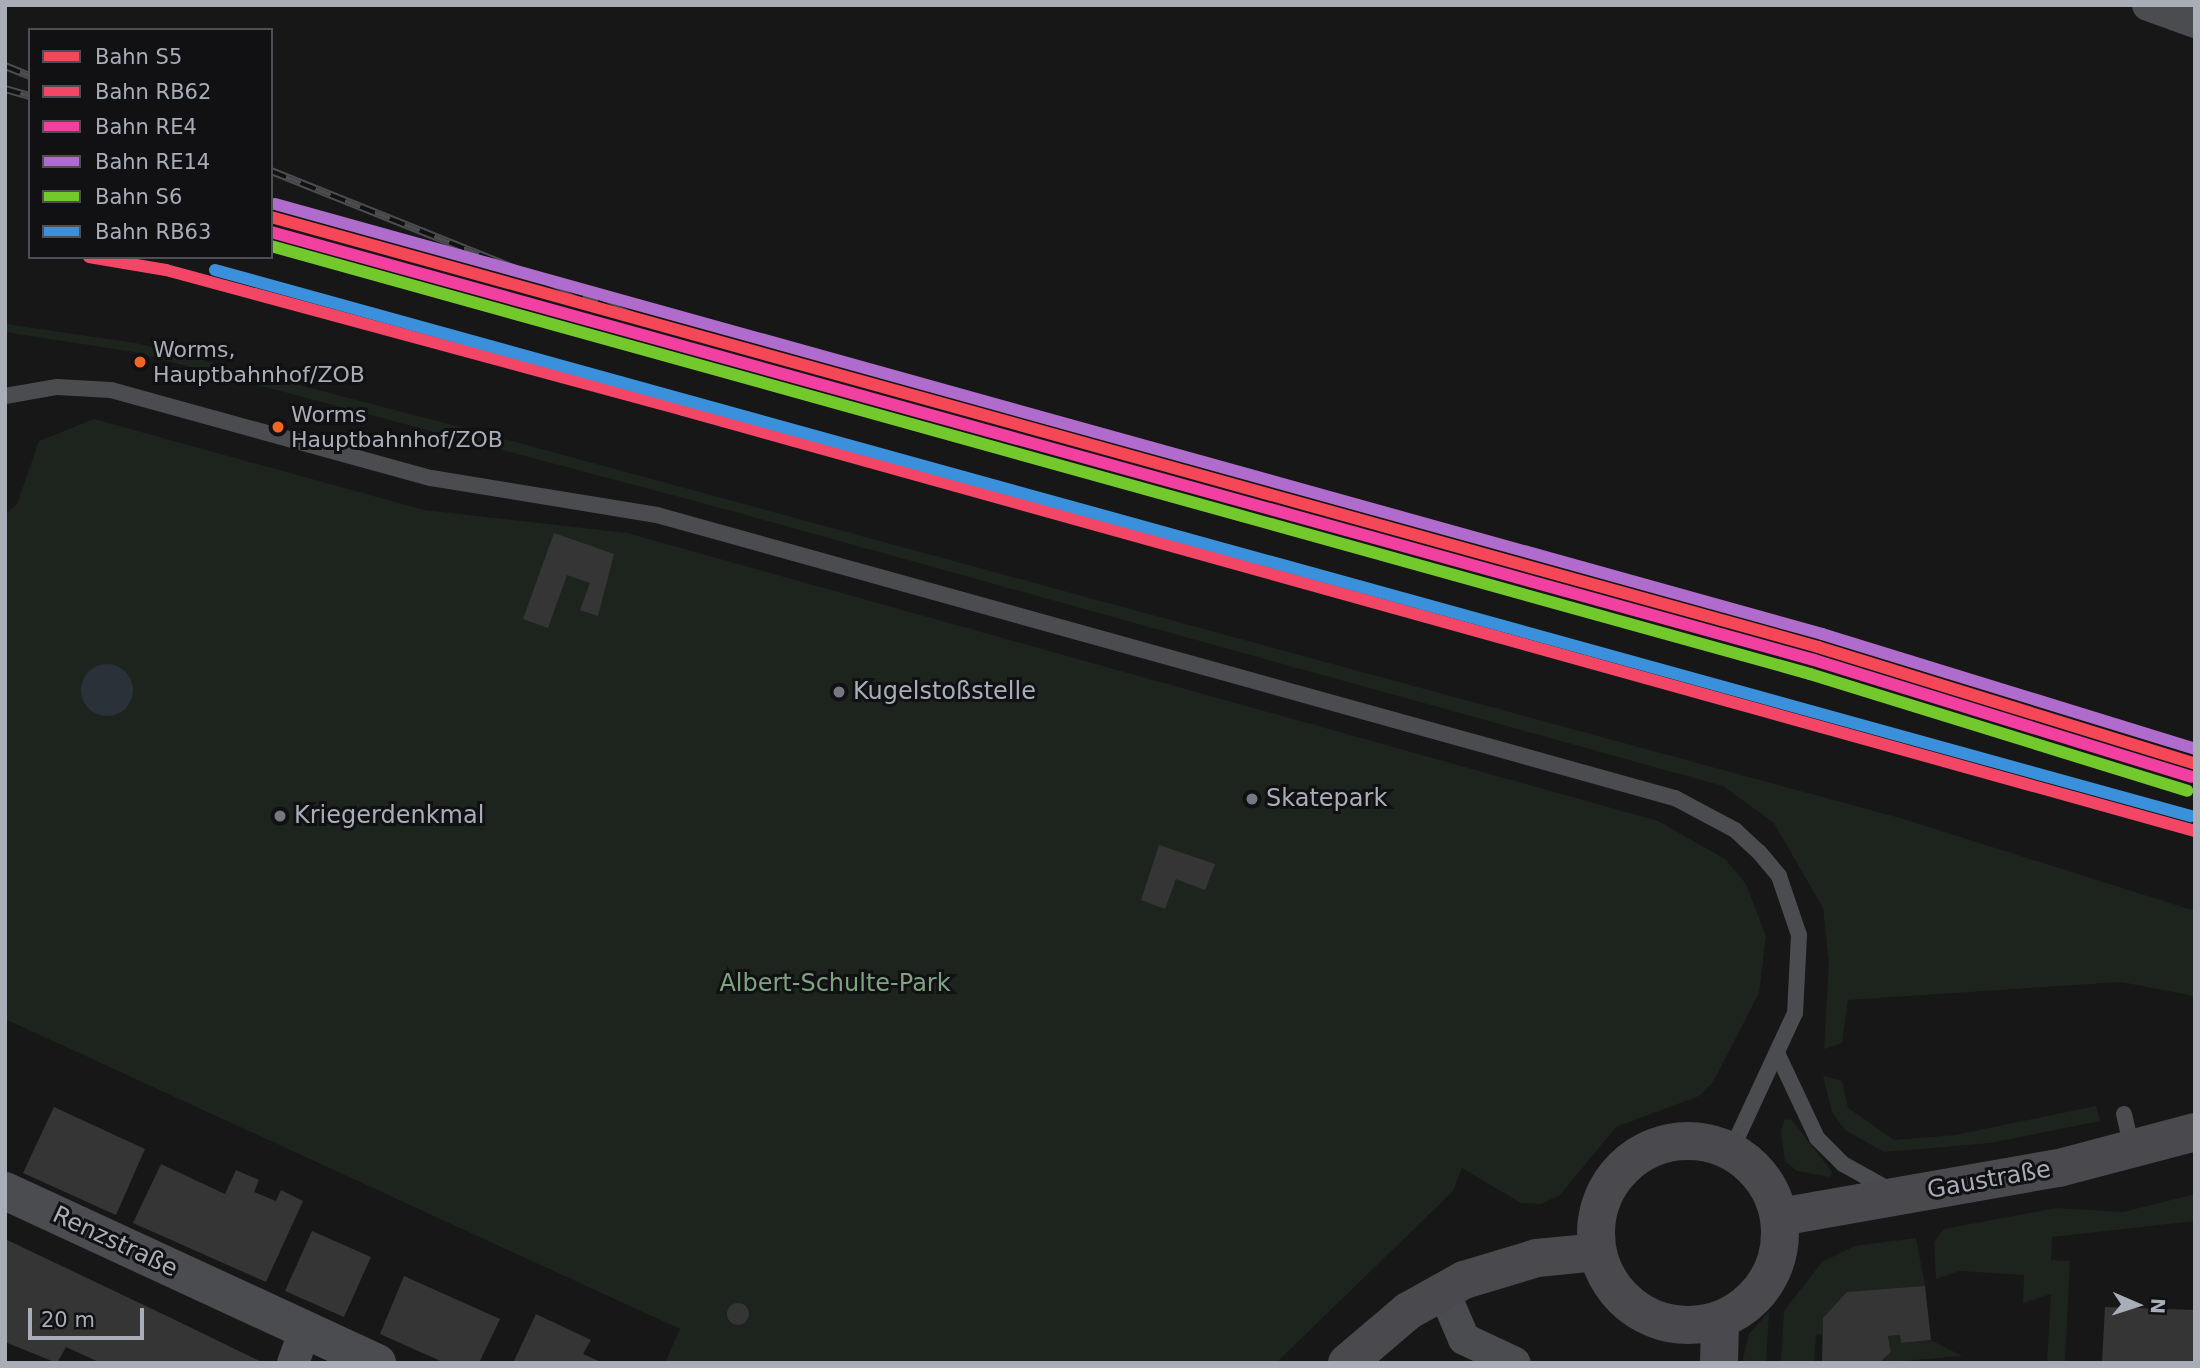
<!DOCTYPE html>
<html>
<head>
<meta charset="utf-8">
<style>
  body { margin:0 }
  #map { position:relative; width:2200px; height:1368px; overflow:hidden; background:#171717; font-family:"DejaVu Sans",sans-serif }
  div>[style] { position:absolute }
  .green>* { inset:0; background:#1d241e }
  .water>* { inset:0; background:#2a3239 }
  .round { border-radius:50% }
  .building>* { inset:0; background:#353536 }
  .service>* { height:16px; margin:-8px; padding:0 8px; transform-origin:8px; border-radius:8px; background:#4b4c50 }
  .minor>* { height:32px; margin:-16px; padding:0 16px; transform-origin:16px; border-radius:16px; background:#4b4c50 }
  .tertiary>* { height:38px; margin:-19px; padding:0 19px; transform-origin:19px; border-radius:19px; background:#4b4c50 }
  .secondary>* { height:38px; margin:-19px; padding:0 19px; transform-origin:19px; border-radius:19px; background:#4a4a4e }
  .secondary>.ring { margin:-19px; padding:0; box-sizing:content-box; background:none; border:38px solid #4a4a4e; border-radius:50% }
  .rail>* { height:8px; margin-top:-4px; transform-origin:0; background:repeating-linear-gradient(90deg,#111113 0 16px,#4b4c4f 0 32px); box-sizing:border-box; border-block:2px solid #4b4c4f }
  .rail-1>* { height:12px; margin:-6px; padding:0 6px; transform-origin:6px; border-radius:6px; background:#f54758 }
  .rail-2>* { height:12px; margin:-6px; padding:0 6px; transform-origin:6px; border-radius:6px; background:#f34667 }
  .rail-3>* { height:12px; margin:-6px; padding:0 6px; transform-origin:6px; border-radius:6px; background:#f240a1 }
  .rail-4>* { height:12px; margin:-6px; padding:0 6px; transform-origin:6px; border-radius:6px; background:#b06ccc }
  .rail-5>* { height:12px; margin:-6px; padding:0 6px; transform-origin:6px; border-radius:6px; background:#73c82c }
  .rail-6>* { height:12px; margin:-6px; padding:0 6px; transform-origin:6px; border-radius:6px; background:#3a90db }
  .dots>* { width:19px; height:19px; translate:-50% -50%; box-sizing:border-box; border:4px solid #111113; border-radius:50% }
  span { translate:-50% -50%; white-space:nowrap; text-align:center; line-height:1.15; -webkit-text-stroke:6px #111113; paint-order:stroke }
  .bus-label { font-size:22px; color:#a8adb8 }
  .left { translate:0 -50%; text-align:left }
  .poi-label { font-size:24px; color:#a8adb8 }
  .park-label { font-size:24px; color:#7fa381 }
  .street-label { font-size:24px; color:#a8adb8 }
  .frame { position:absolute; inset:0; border:7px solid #a8adb8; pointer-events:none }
  .legend { position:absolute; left:28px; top:28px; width:245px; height:231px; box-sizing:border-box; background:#111113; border:2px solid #4d4f55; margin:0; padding:9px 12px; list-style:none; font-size:21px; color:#a8adb8 }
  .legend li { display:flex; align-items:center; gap:14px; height:35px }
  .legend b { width:35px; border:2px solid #4d4f55 }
  .north { position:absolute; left:2102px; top:1270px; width:70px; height:70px; -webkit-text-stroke:5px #111113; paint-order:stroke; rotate:93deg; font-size:19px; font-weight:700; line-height:28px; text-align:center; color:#a8adb8 }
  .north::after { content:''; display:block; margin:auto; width:24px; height:32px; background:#a8adb8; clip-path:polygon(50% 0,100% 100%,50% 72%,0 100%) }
  .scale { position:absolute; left:28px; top:1308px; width:116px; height:32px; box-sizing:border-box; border:4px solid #a8adb8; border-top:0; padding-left:9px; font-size:21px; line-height:24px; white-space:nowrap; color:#a8adb8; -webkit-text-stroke:5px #111113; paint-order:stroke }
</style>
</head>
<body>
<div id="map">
  <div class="green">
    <i style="clip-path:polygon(5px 324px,136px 343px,445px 423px,1900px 818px,2195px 911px,2195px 996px,2121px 982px,1848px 1000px,1842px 1043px,1824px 1049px,1829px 963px,1823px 908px,1774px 823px,1723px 786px,706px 504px,134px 352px,5px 332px)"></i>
    <i style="clip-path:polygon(94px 419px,424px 510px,627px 533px,1658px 821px,1725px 859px,1746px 884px,1766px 936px,1759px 993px,1713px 1082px,1699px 1096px,1616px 1127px,1560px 1195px,1541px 1204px,1521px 1203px,1462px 1168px,1453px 1191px,1276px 1363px,665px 1363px,680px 1329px,5px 1019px,5px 515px,17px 504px,39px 441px)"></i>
    <i style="clip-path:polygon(1823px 1076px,1842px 1081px,1848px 1108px,1894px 1140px,1955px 1135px,2096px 1106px,2100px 1121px,1990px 1143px,1884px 1152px,1845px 1130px,1832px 1112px)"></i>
    <i style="clip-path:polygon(1792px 1120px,1832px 1172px,1830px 1177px,1797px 1171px,1785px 1161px,1781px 1132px,1785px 1119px)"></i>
    <i style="clip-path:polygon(2195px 1194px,2195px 1221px,2052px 1237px,2051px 1260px,2070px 1261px,2065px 1363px,2047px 1363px,2051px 1294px,2023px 1303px,2024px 1275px,1959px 1271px,1936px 1279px,1934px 1242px,1944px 1229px,2056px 1208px,2123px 1212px)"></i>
    <i style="clip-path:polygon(1916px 1238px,1925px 1286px,1849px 1294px,1823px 1334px,1816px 1335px,1814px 1363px,1781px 1363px,1784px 1311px,1822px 1262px,1855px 1246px)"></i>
    <i style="clip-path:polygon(1769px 1312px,1766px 1363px,1742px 1363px,1749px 1334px)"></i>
    <i style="clip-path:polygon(1900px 1335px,1901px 1343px,1931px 1340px,1962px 1356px,1879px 1363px,1891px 1352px,1888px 1336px)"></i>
  </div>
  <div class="water">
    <i class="round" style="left:81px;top:664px;width:52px;height:52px"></i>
  </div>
  <div class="building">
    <i style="clip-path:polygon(554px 533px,614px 554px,598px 616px,580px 610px,590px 583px,567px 575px,548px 628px,523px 619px)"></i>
    <i style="clip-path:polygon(1159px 845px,1215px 864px,1205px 890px,1176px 879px,1165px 909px,1141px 900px)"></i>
    <i style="clip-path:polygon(54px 1107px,145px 1149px,116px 1215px,23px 1173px)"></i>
    <i style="clip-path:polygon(161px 1164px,225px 1194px,236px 1170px,259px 1180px,254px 1192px,276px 1201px,281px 1190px,303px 1201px,266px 1282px,133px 1223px)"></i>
    <i style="clip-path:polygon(312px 1231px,371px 1257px,344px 1317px,285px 1291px)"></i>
    <i style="clip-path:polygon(5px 1239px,169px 1317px,264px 1363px,101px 1363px,66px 1347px,57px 1363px,5px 1342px)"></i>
    <i style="clip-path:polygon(404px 1276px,500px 1319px,479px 1363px,445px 1363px,380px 1334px)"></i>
    <i style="clip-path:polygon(1925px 1286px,1931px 1340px,1901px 1343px,1900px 1335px,1888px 1336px,1891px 1352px,1879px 1363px,1822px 1363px,1823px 1318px,1847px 1292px)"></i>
    <i class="round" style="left:727px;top:1303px;width:22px;height:22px"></i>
    <i style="clip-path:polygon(2105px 1307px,2195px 1310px,2195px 1363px,2102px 1363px)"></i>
    <i style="clip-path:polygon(536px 1314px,591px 1340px,583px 1354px,603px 1363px,513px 1363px)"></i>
  </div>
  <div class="service">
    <i style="left:5px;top:396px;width:53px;rotate:-9.8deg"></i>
    <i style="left:57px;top:387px;width:54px;rotate:3.2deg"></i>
    <i style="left:111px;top:390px;width:332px;rotate:15.4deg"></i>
    <i style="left:431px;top:478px;width:229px;rotate:9.3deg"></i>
    <i style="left:657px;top:515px;width:1057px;rotate:15.54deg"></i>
    <i style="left:1675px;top:798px;width:68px;rotate:28.1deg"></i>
    <i style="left:1735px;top:830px;width:33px;rotate:43deg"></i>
    <i style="left:1759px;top:852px;width:31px;rotate:50deg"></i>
    <i style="left:1779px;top:876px;width:62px;rotate:71.3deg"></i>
    <i style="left:1799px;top:935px;width:78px;rotate:92.9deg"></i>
    <i style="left:1795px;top:1013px;width:152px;rotate:114.9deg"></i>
    <i style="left:1778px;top:1055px;width:92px;rotate:64.8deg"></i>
    <i style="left:1817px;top:1138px;width:37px;rotate:45deg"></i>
    <i style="left:1843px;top:1164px;width:51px;rotate:29.1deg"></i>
    <i style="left:2124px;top:1114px;width:35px;rotate:77deg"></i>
  </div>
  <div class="minor">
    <i style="left:2148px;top:5px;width:50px;rotate:19.9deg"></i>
    <i style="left:1443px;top:1290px;width:53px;rotate:66.8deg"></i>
    <i style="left:1464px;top:1339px;width:56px;rotate:25.2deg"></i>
    <i style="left:293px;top:1363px;width:35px;rotate:-70deg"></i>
  </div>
  <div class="tertiary">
    <i style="left:5px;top:1191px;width:410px;rotate:24.8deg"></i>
  </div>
  <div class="secondary">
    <i class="ring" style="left:1596px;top:1141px;width:146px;height:146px"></i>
    <i style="left:1780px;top:1217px;width:283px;rotate:-10deg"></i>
    <i style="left:2059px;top:1168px;width:141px;rotate:-14.8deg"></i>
    <i style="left:1347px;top:1363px;width:80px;rotate:-40.4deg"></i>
    <i style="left:1408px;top:1311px;width:64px;rotate:-29deg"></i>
    <i style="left:1464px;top:1280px;width:76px;rotate:-16.8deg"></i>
    <i style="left:1537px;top:1258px;width:60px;rotate:-5.7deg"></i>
    <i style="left:1719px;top:1363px;width:42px;rotate:-88.6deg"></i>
  </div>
  <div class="rail">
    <i style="left:5px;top:66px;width:27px;rotate:22deg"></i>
    <i style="left:5px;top:89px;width:26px;rotate:16deg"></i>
    <i style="left:271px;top:171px;width:418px;rotate:21.8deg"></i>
  </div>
  <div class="rail-1">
    <i style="left:271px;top:217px;width:1606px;rotate:15.53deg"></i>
    <i style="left:1818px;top:647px;width:395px;rotate:17.2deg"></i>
  </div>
  <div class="rail-2">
    <i style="left:89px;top:257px;width:78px;rotate:9.6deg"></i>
    <i style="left:166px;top:270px;width:536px;rotate:15.15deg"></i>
    <i style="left:683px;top:410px;width:1570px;rotate:15.56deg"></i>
  </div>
  <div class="rail-3">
    <i style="left:271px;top:232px;width:1601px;rotate:15.5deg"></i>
    <i style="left:1814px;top:660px;width:395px;rotate:17.2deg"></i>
  </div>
  <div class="rail-4">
    <i style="left:275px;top:204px;width:1606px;rotate:15.53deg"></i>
    <i style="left:1822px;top:634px;width:390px;rotate:17.1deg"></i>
  </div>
  <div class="rail-5">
    <i style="left:271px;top:246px;width:1597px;rotate:15.54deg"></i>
    <i style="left:1810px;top:674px;width:395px;rotate:17.2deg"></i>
  </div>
  <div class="rail-6">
    <i style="left:215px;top:270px;width:2050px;rotate:15.45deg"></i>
  </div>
  <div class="dots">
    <i style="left:140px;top:362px;background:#f26522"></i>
    <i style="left:278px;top:427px;background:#f26522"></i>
    <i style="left:839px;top:692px;background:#757880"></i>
    <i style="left:1252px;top:799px;background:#757880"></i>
    <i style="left:280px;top:816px;background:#757880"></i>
  </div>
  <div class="bus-label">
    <span class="left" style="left:153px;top:362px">Worms,<br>Hauptbahnhof/ZOB</span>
    <span class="left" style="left:291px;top:427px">Worms<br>Hauptbahnhof/ZOB</span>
  </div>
  <div class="poi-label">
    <span class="left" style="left:853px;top:692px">Kugelstoßstelle</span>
    <span class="left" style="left:1266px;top:799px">Skatepark</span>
    <span class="left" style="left:294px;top:816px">Kriegerdenkmal</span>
  </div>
  <div class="park-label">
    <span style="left:835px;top:984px">Albert-Schulte-Park</span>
  </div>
  <div class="street-label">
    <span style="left:1989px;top:1180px;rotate:-10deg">Gaustraße</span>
    <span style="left:115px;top:1242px;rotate:25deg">Renzstraße</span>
  </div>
  <div class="frame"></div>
  <ul class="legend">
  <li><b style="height:9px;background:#f54758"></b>Bahn S5</li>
  <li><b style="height:9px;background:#f34667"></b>Bahn RB62</li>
  <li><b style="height:9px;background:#f240a1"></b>Bahn RE4</li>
  <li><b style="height:9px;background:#b06ccc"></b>Bahn RE14</li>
  <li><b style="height:9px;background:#73c82c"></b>Bahn S6</li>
  <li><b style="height:9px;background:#3a90db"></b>Bahn RB63</li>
  </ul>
  <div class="north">N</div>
  <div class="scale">20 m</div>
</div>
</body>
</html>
